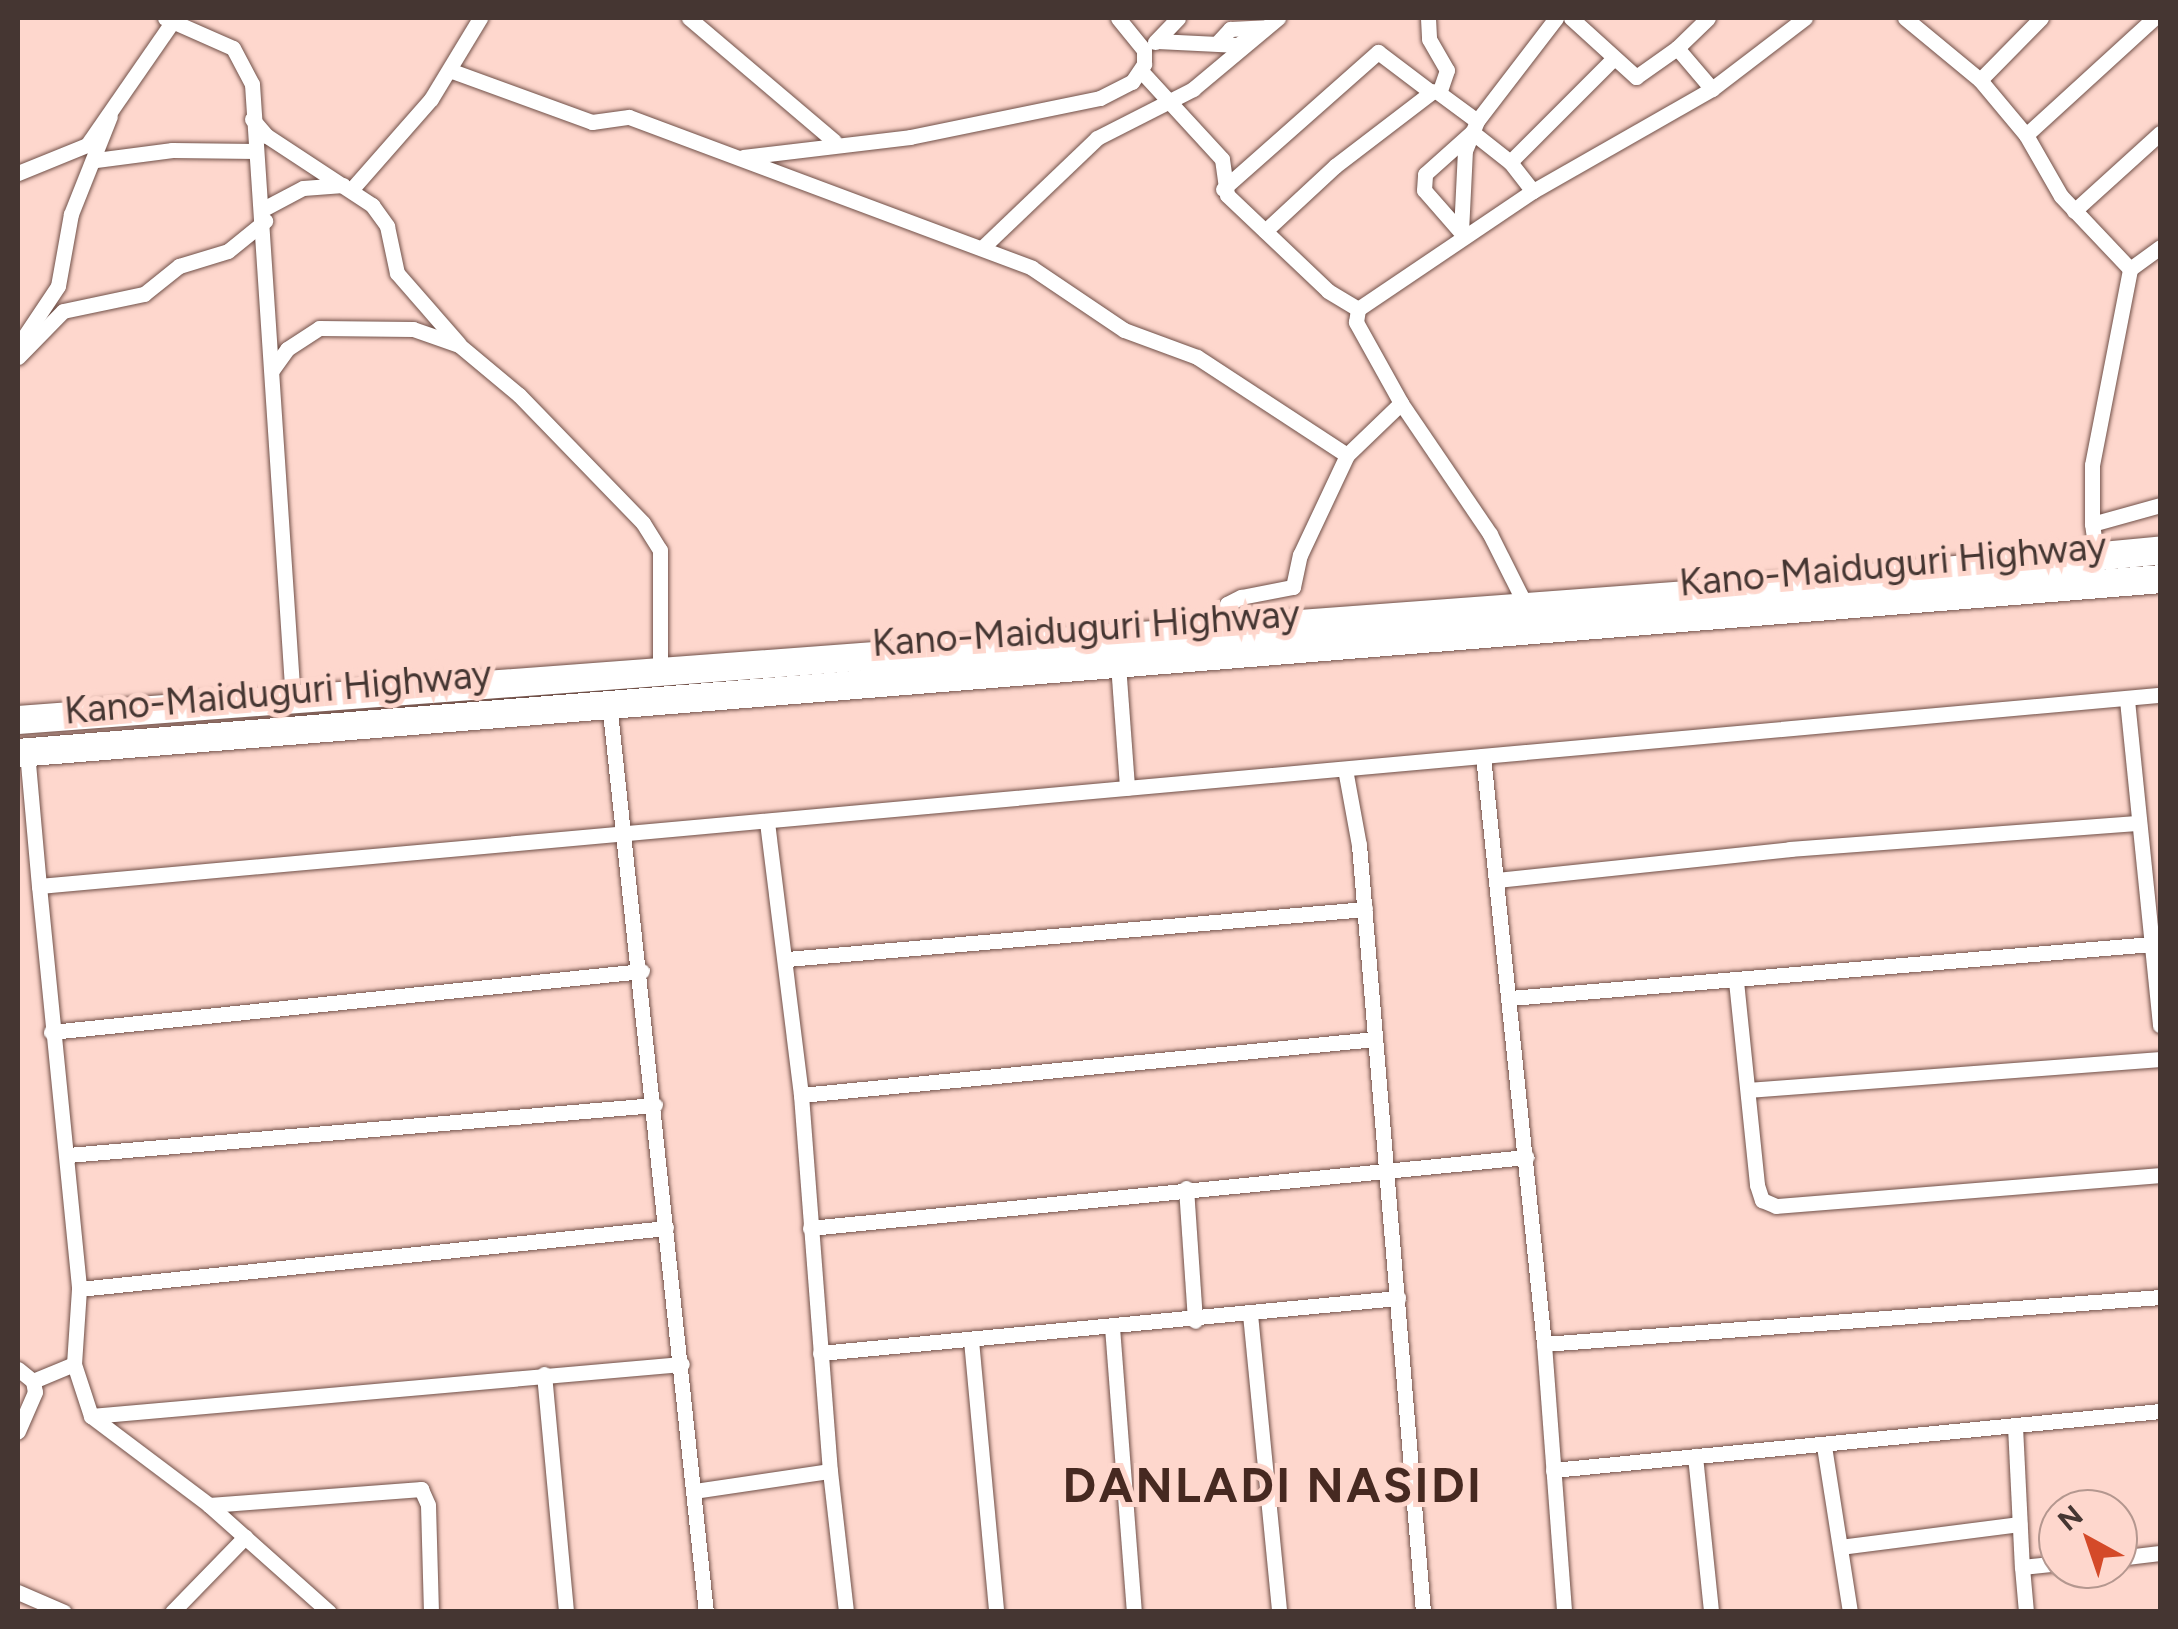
<!DOCTYPE html>
<html>
<head>
<meta charset="utf-8">
<style>
  body { margin:0 }
  #map { position:relative; width:2178px; height:1629px; overflow:hidden; background:#fed7cd; font-family:Figtree,sans-serif }
  div>[style] { position:absolute }
  .roads { filter:drop-shadow(0 0 2px #705048) drop-shadow(0 0 2px #705048) }
  .street>* { height:15px; margin:-7.5px; padding:0 7.5px; transform-origin:7.5px; border-radius:7.5px; background:#fff }
  .highway>* { height:28px; margin:-14px; padding:0 14px; transform-origin:14px; border-radius:14px; background:#fff }
  span { translate:-50% -50%; white-space:nowrap; text-align:center; line-height:1.15; -webkit-text-stroke:10px #fed7cd; paint-order:stroke }
  .street-label { font-size:38px; color:#453632 }
  .district-label { font-size:48px; color:#462921; font-weight:700; letter-spacing:2.5px }
  .frame { position:absolute; inset:0; border:20px solid #453632; pointer-events:none }
  .north { position:absolute; left:2038px; top:1489px; width:100px; height:100px; box-sizing:border-box; background:#fed7cd; border:2px solid #b4978f; border-radius:50%; rotate:320deg; font-size:28px; font-weight:700; line-height:40px; text-align:center; color:#453632 }
  .north::after { content:''; display:block; margin:auto; width:35px; height:45px; background:#d44a29; clip-path:polygon(50% 0,100% 100%,50% 72%,0 100%) }
</style>
</head>
<body>
<div id="map">
  <div class="roads">
    <div class="street">
      <i style="left:165px;top:18px;width:74px;rotate:23.8deg"></i>
      <i style="left:233px;top:48px;width:41px;rotate:62.2deg"></i>
      <i style="left:252px;top:84px;width:618px;rotate:86.2deg"></i>
      <i style="left:689px;top:18px;width:190px;rotate:40.3deg"></i>
      <i style="left:1428px;top:18px;width:21px;rotate:87deg"></i>
      <i style="left:1429px;top:39px;width:36px;rotate:60deg"></i>
      <i style="left:1447px;top:70px;width:24px;rotate:109deg"></i>
      <i style="left:1439px;top:93px;width:47px;rotate:36.4deg"></i>
      <i style="left:1477px;top:121px;width:31px;rotate:112deg"></i>
      <i style="left:1465px;top:150px;width:82px;rotate:92.8deg"></i>
      <i style="left:1571px;top:18px;width:88px;rotate:42.2deg"></i>
      <i style="left:1636px;top:77px;width:50px;rotate:-35.3deg"></i>
      <i style="left:1708px;top:18px;width:43px;rotate:135.9deg"></i>
      <i style="left:1677px;top:48px;width:54px;rotate:49.5deg"></i>
      <i style="left:1905px;top:18px;width:97px;rotate:39.6deg"></i>
      <i style="left:1980px;top:80px;width:72px;rotate:50.1deg"></i>
      <i style="left:2026px;top:135px;width:70px;rotate:60.2deg"></i>
      <i style="left:2061px;top:196px;width:100px;rotate:46.6deg"></i>
      <i style="left:1157px;top:41px;width:81px;rotate:2.8deg"></i>
      <i style="left:1238px;top:45px;width:10px;rotate:-37deg"></i>
      <i style="left:1155px;top:42px;width:33px;rotate:-46deg"></i>
      <i style="left:1218px;top:42px;width:18px;rotate:-47deg"></i>
      <i style="left:1230px;top:29px;width:36px;rotate:-3deg"></i>
      <i style="left:452px;top:71px;width:149px;rotate:20deg"></i>
      <i style="left:592px;top:122px;width:37px;rotate:-8deg"></i>
      <i style="left:629px;top:117px;width:430px;rotate:20.5deg"></i>
      <i style="left:1032px;top:268px;width:111px;rotate:34deg"></i>
      <i style="left:1124px;top:330px;width:78px;rotate:20.3deg"></i>
      <i style="left:1197px;top:357px;width:179px;rotate:33.2deg"></i>
      <i style="left:1142px;top:72px;width:118px;rotate:47.4deg"></i>
      <i style="left:1222px;top:159px;width:36px;rotate:82deg"></i>
      <i style="left:1227px;top:195px;width:139px;rotate:43.5deg"></i>
      <i style="left:1328px;top:291px;width:35px;rotate:31deg"></i>
      <i style="left:1980px;top:80px;width:87px;rotate:-45.5deg"></i>
      <i style="left:252px;top:119px;width:23px;rotate:49deg"></i>
      <i style="left:267px;top:136px;width:126px;rotate:33.3deg"></i>
      <i style="left:372px;top:205px;width:26px;rotate:54deg"></i>
      <i style="left:387px;top:226px;width:48px;rotate:78deg"></i>
      <i style="left:397px;top:273px;width:93px;rotate:48.9deg"></i>
      <i style="left:1477px;top:121px;width:130px;rotate:-52.5deg"></i>
      <i style="left:2026px;top:135px;width:172px;rotate:-42.4deg"></i>
      <i style="left:743px;top:157px;width:168px;rotate:-6.8deg"></i>
      <i style="left:910px;top:137px;width:194px;rotate:-11.6deg"></i>
      <i style="left:1100px;top:98px;width:36px;rotate:-27deg"></i>
      <i style="left:1132px;top:82px;width:22px;rotate:-56deg"></i>
      <i style="left:1144px;top:64px;width:14px;rotate:-90deg"></i>
      <i style="left:1144px;top:50px;width:41px;rotate:-129.1deg"></i>
      <i style="left:96px;top:160px;width:77px;rotate:-7.5deg"></i>
      <i style="left:172px;top:150px;width:84px;rotate:0.7deg"></i>
      <i style="left:1510px;top:162px;width:37px;rotate:52deg"></i>
      <i style="left:18px;top:173px;width:74px;rotate:-22.1deg"></i>
      <i style="left:87px;top:145px;width:155px;rotate:-55.3deg"></i>
      <i style="left:1223px;top:189px;width:207px;rotate:-41.5deg"></i>
      <i style="left:1378px;top:52px;width:63px;rotate:37.2deg"></i>
      <i style="left:351px;top:190px;width:121px;rotate:-48.7deg"></i>
      <i style="left:431px;top:99px;width:95px;rotate:-58.8deg"></i>
      <i style="left:265px;top:208px;width:43px;rotate:-27.8deg"></i>
      <i style="left:303px;top:188px;width:40px;rotate:-4.3deg"></i>
      <i style="left:2074px;top:211px;width:116px;rotate:-42.2deg"></i>
      <i style="left:1459px;top:230px;width:53px;rotate:-131.2deg"></i>
      <i style="left:1424px;top:190px;width:16px;rotate:-86deg"></i>
      <i style="left:1425px;top:174px;width:63px;rotate:-41.8deg"></i>
      <i style="left:1472px;top:132px;width:48px;rotate:38.3deg"></i>
      <i style="left:1510px;top:162px;width:147px;rotate:-45deg"></i>
      <i style="left:1265px;top:231px;width:96px;rotate:-42.9deg"></i>
      <i style="left:1335px;top:166px;width:123px;rotate:-37.4deg"></i>
      <i style="left:982px;top:248px;width:159px;rotate:-43.7deg"></i>
      <i style="left:1097px;top:138px;width:108px;rotate:-27deg"></i>
      <i style="left:1193px;top:89px;width:111px;rotate:-39.9deg"></i>
      <i style="left:18px;top:346px;width:72px;rotate:-56.3deg"></i>
      <i style="left:58px;top:286px;width:73px;rotate:-79.8deg"></i>
      <i style="left:71px;top:214px;width:105px;rotate:-68.3deg"></i>
      <i style="left:18px;top:357px;width:64px;rotate:-45.6deg"></i>
      <i style="left:63px;top:311px;width:83px;rotate:-11.9deg"></i>
      <i style="left:144px;top:294px;width:45px;rotate:-38.7deg"></i>
      <i style="left:179px;top:266px;width:51px;rotate:-17deg"></i>
      <i style="left:228px;top:251px;width:48px;rotate:-39deg"></i>
      <i style="left:272px;top:370px;width:26px;rotate:-54deg"></i>
      <i style="left:287px;top:349px;width:38px;rotate:-33deg"></i>
      <i style="left:319px;top:328px;width:94px;rotate:0.6deg"></i>
      <i style="left:413px;top:329px;width:49px;rotate:19.2deg"></i>
      <i style="left:459px;top:345px;width:78px;rotate:39.8deg"></i>
      <i style="left:519px;top:395px;width:178px;rotate:45.9deg"></i>
      <i style="left:643px;top:523px;width:32px;rotate:58deg"></i>
      <i style="left:660px;top:550px;width:124px;rotate:90deg"></i>
      <i style="left:2092px;top:524px;width:59px;rotate:-90deg"></i>
      <i style="left:2092px;top:465px;width:200px;rotate:-79deg"></i>
      <i style="left:2130px;top:269px;width:37px;rotate:-36deg"></i>
      <i style="left:2097px;top:559px;width:35px;rotate:-98deg"></i>
      <i style="left:2092px;top:524px;width:71px;rotate:-15.6deg"></i>
      <i style="left:1525px;top:604px;width:78px;rotate:-116.6deg"></i>
      <i style="left:1490px;top:534px;width:158px;rotate:-124.2deg"></i>
      <i style="left:1401px;top:403px;width:93px;rotate:-119.1deg"></i>
      <i style="left:1356px;top:322px;width:13px;rotate:-81deg"></i>
      <i style="left:1358px;top:309px;width:211px;rotate:-34deg"></i>
      <i style="left:1533px;top:191px;width:206px;rotate:-29.7deg"></i>
      <i style="left:1712px;top:89px;width:117px;rotate:-37.4deg"></i>
      <i style="left:1217px;top:628px;width:26px;rotate:-67deg"></i>
      <i style="left:1227px;top:604px;width:16px;rotate:-27deg"></i>
      <i style="left:1241px;top:597px;width:53px;rotate:-10.9deg"></i>
      <i style="left:1293px;top:587px;width:33px;rotate:-78deg"></i>
      <i style="left:1300px;top:555px;width:110px;rotate:-64.8deg"></i>
      <i style="left:1347px;top:455px;width:75px;rotate:-43.9deg"></i>
      <i style="left:1118px;top:664px;width:124px;rotate:85.8deg"></i>
      <i style="left:2127px;top:700px;width:327px;rotate:84.2deg"></i>
      <i style="left:609px;top:702px;width:915px;rotate:83.92deg"></i>
      <i style="left:27px;top:752px;width:135px;rotate:84.9deg"></i>
      <i style="left:39px;top:886px;width:2130px;rotate:-5.15deg"></i>
      <i style="left:1483px;top:756px;width:591px;rotate:84.08deg"></i>
      <i style="left:1544px;top:1344px;width:269px;rotate:85.7deg"></i>
      <i style="left:1345px;top:769px;width:77px;rotate:79.6deg"></i>
      <i style="left:1359px;top:845px;width:770px;rotate:85.23deg"></i>
      <i style="left:767px;top:822px;width:275px;rotate:82.9deg"></i>
      <i style="left:801px;top:1095px;width:377px;rotate:85.6deg"></i>
      <i style="left:1497px;top:880px;width:295px;rotate:-6deg"></i>
      <i style="left:1790px;top:849px;width:350px;rotate:-4.3deg"></i>
      <i style="left:39px;top:886px;width:405px;rotate:84.3deg"></i>
      <i style="left:79px;top:1289px;width:75px;rotate:93.8deg"></i>
      <i style="left:74px;top:1364px;width:55px;rotate:71.9deg"></i>
      <i style="left:91px;top:1416px;width:593px;rotate:-5.03deg"></i>
      <i style="left:787px;top:959px;width:580px;rotate:-4.94deg"></i>
      <i style="left:1736px;top:981px;width:205px;rotate:84.1deg"></i>
      <i style="left:1757px;top:1185px;width:16px;rotate:72deg"></i>
      <i style="left:1762px;top:1200px;width:15px;rotate:23deg"></i>
      <i style="left:1776px;top:1206px;width:385px;rotate:-4.6deg"></i>
      <i style="left:1510px;top:998px;width:644px;rotate:-4.81deg"></i>
      <i style="left:51px;top:1032px;width:594px;rotate:-5.89deg"></i>
      <i style="left:1748px;top:1090px;width:413px;rotate:-4.3deg"></i>
      <i style="left:801px;top:1095px;width:577px;rotate:-5.57deg"></i>
      <i style="left:68px;top:1155px;width:589px;rotate:-4.87deg"></i>
      <i style="left:1186px;top:1188px;width:133px;rotate:86.1deg"></i>
      <i style="left:810px;top:1228px;width:720px;rotate:-5.66deg"></i>
      <i style="left:79px;top:1289px;width:590px;rotate:-5.93deg"></i>
      <i style="left:1250px;top:1314px;width:299px;rotate:84.4deg"></i>
      <i style="left:1112px;top:1327px;width:286px;rotate:85.6deg"></i>
      <i style="left:971px;top:1340px;width:273px;rotate:84.7deg"></i>
      <i style="left:1544px;top:1344px;width:618px;rotate:-4.36deg"></i>
      <i style="left:820px;top:1353px;width:581px;rotate:-5.44deg"></i>
      <i style="left:18px;top:1369px;width:19px;rotate:39deg"></i>
      <i style="left:33px;top:1381px;width:11px;rotate:80deg"></i>
      <i style="left:35px;top:1392px;width:43px;rotate:113.6deg"></i>
      <i style="left:544px;top:1374px;width:239px;rotate:84.7deg"></i>
      <i style="left:33px;top:1381px;width:44px;rotate:-22.5deg"></i>
      <i style="left:91px;top:1416px;width:148px;rotate:37deg"></i>
      <i style="left:2015px;top:1426px;width:141px;rotate:87.2deg"></i>
      <i style="left:1824px;top:1446px;width:168px;rotate:81.1deg"></i>
      <i style="left:1695px;top:1456px;width:157px;rotate:84.1deg"></i>
      <i style="left:1553px;top:1470px;width:610px;rotate:-5.55deg"></i>
      <i style="left:694px;top:1491px;width:137px;rotate:-8.4deg"></i>
      <i style="left:830px;top:1471px;width:142px;rotate:83.5deg"></i>
      <i style="left:1840px;top:1547px;width:181px;rotate:-7.3deg"></i>
      <i style="left:2118px;top:1558px;width:42px;rotate:-6.8deg"></i>
      <i style="left:18px;top:1592px;width:50px;rotate:23.5deg"></i>
      <i style="left:172px;top:1612px;width:105px;rotate:-45.8deg"></i>
      <i style="left:329px;top:1612px;width:161px;rotate:-138.3deg"></i>
      <i style="left:209px;top:1505px;width:213px;rotate:-4.3deg"></i>
      <i style="left:421px;top:1489px;width:17px;rotate:66deg"></i>
      <i style="left:428px;top:1505px;width:107px;rotate:88.4deg"></i>
      <i style="left:2026px;top:1612px;width:45px;rotate:-95.1deg"></i>
      <i style="left:2022px;top:1567px;width:36px;rotate:-6deg"></i>
    </div>
    <div class="highway">
      <i style="left:18px;top:720px;width:1688px;rotate:-4.28deg"></i>
      <i style="left:1701px;top:594px;width:461px;rotate:-5.4deg"></i>
      <i style="left:18px;top:753px;width:2149px;rotate:-4.64deg"></i>
    </div>
  </div>
  <div class="street-label">
    <span style="left:1893px;top:565px;rotate:-5deg">Kano-Maiduguri Highway</span>
    <span style="left:1086px;top:629px;rotate:-4deg">Kano-Maiduguri Highway</span>
    <span style="left:278px;top:693px;rotate:-5deg">Kano-Maiduguri Highway</span>
  </div>
  <div class="district-label">
    <span style="left:1273px;top:1486px">DANLADI NASIDI</span>
  </div>
  <div class="frame"></div>
  <div class="north">N</div>
</div>
</body>
</html>
